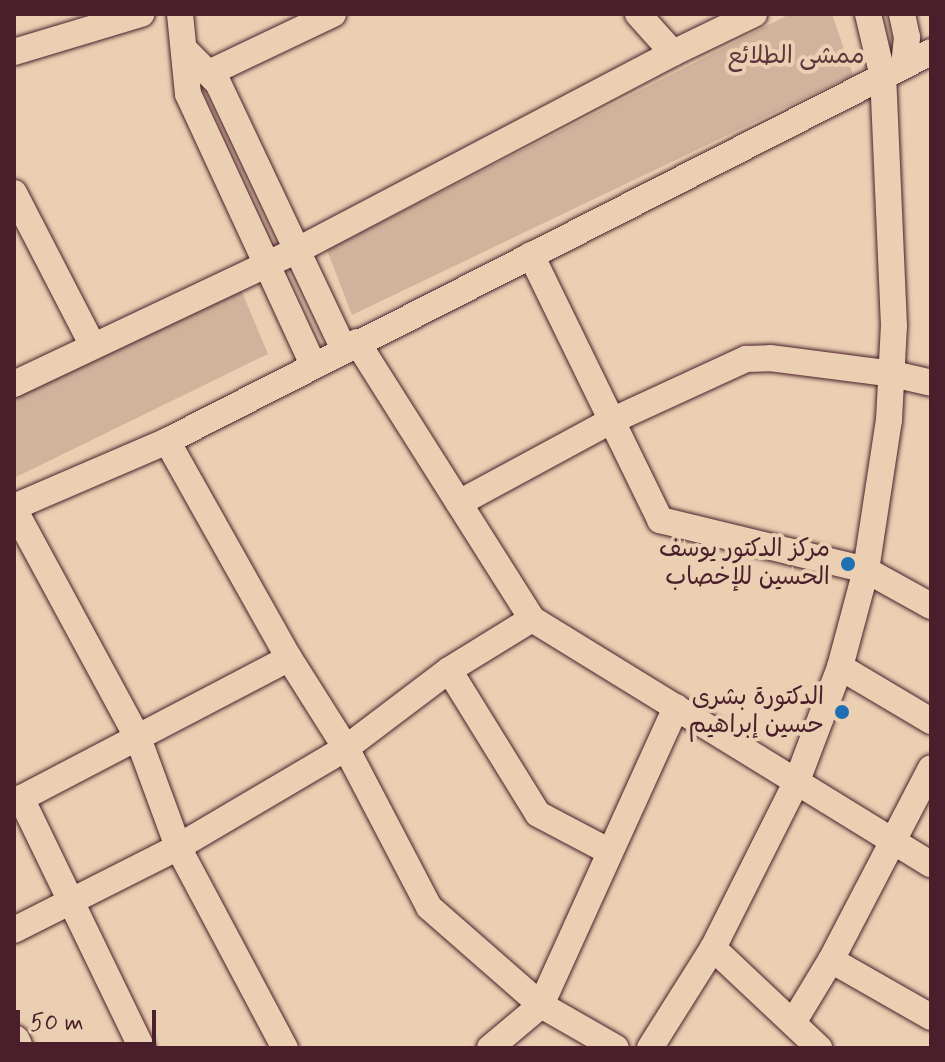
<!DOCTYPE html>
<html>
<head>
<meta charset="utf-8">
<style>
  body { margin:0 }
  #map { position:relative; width:945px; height:1062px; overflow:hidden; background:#ebcfb2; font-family:Mynerve,"Playpen Sans Arabic",sans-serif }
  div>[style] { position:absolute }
  .green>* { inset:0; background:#d0b39c }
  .roads { filter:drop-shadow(0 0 2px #4a1f2b) drop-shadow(0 0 2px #4a1f2b) }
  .minor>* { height:26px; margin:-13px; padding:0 13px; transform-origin:13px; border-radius:13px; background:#ebcfb2 }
  .major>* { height:32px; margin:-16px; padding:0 16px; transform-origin:16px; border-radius:16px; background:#ebcfb2 }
  .dots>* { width:22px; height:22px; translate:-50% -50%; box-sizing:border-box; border:4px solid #ebcfb2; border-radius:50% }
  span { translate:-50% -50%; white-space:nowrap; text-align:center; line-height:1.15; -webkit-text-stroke:8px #ebcfb2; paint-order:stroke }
  .park-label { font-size:24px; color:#5e353c }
  .poi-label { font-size:24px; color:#4a1f2b }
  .right { translate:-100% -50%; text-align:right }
  .frame { position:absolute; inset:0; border:16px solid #4a1f2b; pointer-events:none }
  .scale { position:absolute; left:16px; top:1010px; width:140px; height:36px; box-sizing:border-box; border:4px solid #4a1f2b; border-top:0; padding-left:10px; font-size:24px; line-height:28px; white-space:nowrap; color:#4a1f2b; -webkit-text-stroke:6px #ebcfb2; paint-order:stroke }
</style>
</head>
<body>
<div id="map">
  <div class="green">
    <i style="clip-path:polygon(790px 14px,832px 14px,853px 75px,352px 315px,327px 250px)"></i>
    <i style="clip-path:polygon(239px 285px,268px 354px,14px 478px,14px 397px)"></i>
  </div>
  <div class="roads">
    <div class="minor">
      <i style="left:180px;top:14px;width:80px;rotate:84.3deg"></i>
      <i style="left:188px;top:94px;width:298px;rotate:65.2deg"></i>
      <i style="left:638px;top:14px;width:52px;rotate:48.1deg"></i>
      <i style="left:902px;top:14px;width:24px;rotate:78deg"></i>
      <i style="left:907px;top:37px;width:29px;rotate:96deg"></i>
      <i style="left:186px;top:51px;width:45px;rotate:45deg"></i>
      <i style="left:218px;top:83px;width:294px;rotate:64.7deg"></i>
      <i style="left:14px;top:52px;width:133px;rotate:-16.7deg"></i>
      <i style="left:211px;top:72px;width:135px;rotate:-25.4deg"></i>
      <i style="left:14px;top:193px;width:172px;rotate:62.7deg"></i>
      <i style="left:531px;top:255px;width:295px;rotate:64deg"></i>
      <i style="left:660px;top:520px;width:212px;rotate:13.6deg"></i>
      <i style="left:866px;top:570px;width:74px;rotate:29deg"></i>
      <i style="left:357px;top:342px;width:328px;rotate:57.7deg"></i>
      <i style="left:532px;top:619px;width:468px;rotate:31.6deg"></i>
      <i style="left:14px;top:384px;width:314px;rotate:-25.3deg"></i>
      <i style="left:298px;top:250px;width:424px;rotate:-27.7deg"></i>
      <i style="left:673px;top:53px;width:90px;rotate:-25.7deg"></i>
      <i style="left:167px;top:441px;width:249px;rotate:60.7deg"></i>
      <i style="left:289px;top:658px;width:107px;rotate:57.7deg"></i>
      <i style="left:346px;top:748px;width:179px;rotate:62.4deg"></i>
      <i style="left:429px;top:907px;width:149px;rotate:41.2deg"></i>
      <i style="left:541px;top:1005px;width:86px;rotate:29.8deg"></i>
      <i style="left:459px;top:503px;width:170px;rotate:-28.4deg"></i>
      <i style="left:609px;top:422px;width:151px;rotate:-24.7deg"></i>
      <i style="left:746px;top:359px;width:24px;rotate:-2deg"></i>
      <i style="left:770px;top:358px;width:124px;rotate:7.4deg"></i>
      <i style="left:893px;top:374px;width:39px;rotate:13deg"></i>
      <i style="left:14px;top:507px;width:167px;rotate:-23.3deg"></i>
      <i style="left:167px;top:441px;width:857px;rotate:-26.98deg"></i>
      <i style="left:14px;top:509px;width:260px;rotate:61.6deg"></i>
      <i style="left:138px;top:738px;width:116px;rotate:69.8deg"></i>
      <i style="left:178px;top:847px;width:228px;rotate:62deg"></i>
      <i style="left:840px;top:667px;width:106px;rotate:30.7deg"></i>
      <i style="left:449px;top:670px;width:169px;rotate:58.3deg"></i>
      <i style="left:538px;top:814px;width:81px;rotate:27.8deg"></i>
      <i style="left:21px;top:798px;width:278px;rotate:64.2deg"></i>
      <i style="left:14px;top:802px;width:310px;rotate:-27.6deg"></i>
      <i style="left:14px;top:930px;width:184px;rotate:-26.8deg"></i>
      <i style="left:178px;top:847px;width:195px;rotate:-30.5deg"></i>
      <i style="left:346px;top:748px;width:129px;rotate:-37.1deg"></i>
      <i style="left:449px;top:670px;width:97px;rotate:-31.6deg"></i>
      <i style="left:713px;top:948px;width:146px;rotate:43.3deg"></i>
      <i style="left:831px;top:960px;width:115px;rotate:29.7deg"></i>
      <i style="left:794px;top:1021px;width:71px;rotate:-58.8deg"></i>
      <i style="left:831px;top:960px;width:216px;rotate:-62.5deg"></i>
      <i style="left:490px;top:1048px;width:67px;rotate:-40.1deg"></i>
      <i style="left:541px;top:1005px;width:327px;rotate:-65.6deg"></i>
      <i style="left:650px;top:1048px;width:118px;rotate:-57.8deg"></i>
      <i style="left:713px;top:948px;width:187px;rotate:-63.3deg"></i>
      <i style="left:797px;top:781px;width:122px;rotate:-69.3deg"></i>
      <i style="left:840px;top:667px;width:100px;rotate:-75deg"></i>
      <i style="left:866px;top:570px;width:152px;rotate:-81.3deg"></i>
      <i style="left:889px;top:420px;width:94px;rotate:-87deg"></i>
      <i style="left:894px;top:326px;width:249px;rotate:-92.5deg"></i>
      <i style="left:883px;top:77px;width:65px;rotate:-103.4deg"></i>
    </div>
    <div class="major">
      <i style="left:14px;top:1041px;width:8px;rotate:67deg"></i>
    </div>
  </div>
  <div class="dots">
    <i style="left:848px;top:564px;background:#1f6fb2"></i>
    <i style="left:842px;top:712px;background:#1f6fb2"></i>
  </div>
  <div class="park-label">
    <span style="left:796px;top:57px">ممشى الطلائع</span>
  </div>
  <div class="poi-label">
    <span class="right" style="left:830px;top:564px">مركز الدكتور يوسف<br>الحسين للإخصاب</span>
    <span class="right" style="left:824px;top:712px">الدكتورة بشرى<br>حسين إبراهيم</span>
  </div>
  <div class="frame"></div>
  <div class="scale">50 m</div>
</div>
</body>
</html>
